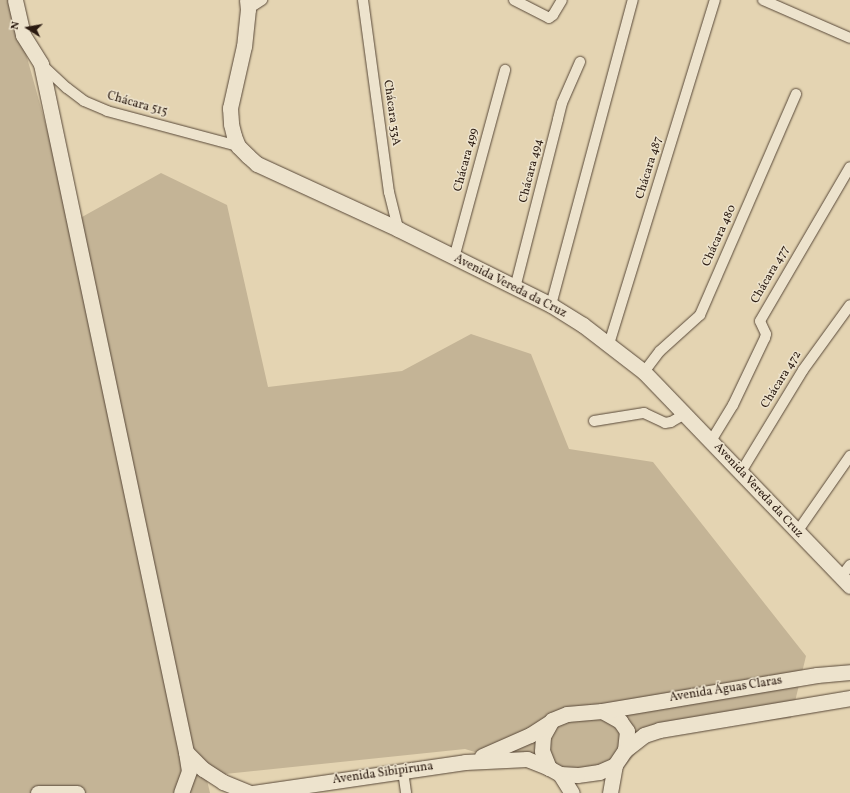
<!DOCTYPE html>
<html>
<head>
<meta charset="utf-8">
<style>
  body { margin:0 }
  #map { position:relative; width:850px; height:793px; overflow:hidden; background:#e4d4b2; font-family:Vollkorn,serif }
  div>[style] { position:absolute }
  .green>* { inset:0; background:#c4b496 }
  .roads { filter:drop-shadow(0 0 1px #584838) drop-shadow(0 0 1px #584838) }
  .street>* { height:10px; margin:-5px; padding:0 5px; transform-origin:5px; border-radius:5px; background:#ede3cd }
  .secondary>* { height:15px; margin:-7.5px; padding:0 7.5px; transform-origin:7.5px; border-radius:7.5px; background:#ede3cd }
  span { translate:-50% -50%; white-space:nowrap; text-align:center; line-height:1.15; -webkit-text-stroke:3px #ede3cd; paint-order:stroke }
  .street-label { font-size:12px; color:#2a1a10 }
  .north { position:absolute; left:8px; top:8px; width:40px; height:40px; -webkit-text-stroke:3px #ede3cd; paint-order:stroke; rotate:281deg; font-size:11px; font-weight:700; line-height:16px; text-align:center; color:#2a1a10 }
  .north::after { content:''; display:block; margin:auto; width:14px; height:18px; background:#2a1a10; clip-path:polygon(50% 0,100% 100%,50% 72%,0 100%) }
</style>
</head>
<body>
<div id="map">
  <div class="green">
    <i style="clip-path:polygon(0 0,16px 0,26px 54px,73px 222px,161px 173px,227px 205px,268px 387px,402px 371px,471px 334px,531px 354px,569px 449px,653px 462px,806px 656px,791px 718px,652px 733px,623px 769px,566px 780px,465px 749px,206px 776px,210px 793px,0 793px)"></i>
  </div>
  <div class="roads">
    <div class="street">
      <i style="left:363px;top:0;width:194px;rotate:82.3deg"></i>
      <i style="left:389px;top:192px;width:38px;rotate:76deg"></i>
      <i style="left:514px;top:0;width:39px;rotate:27deg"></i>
      <i style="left:549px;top:18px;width:5px;rotate:-37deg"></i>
      <i style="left:553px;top:15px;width:17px;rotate:-59deg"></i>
      <i style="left:763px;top:0;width:95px;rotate:23.6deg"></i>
      <i style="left:248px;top:9px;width:17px;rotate:-33deg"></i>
      <i style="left:42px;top:65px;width:34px;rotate:43deg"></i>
      <i style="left:67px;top:88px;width:21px;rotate:37deg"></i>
      <i style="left:84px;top:101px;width:25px;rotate:23deg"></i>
      <i style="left:107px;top:111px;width:136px;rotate:15deg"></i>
      <i style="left:454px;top:258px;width:195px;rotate:-74.8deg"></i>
      <i style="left:515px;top:288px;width:174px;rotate:-75.7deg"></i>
      <i style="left:558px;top:119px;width:16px;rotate:-76deg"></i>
      <i style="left:562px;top:103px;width:45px;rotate:-66.3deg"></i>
      <i style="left:551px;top:305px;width:316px;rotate:-75deg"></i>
      <i style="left:609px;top:344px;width:360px;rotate:-72.9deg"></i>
      <i style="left:644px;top:372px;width:26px;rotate:-53deg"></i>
      <i style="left:660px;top:351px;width:54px;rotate:-42deg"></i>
      <i style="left:700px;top:315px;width:241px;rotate:-66.5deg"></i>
      <i style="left:594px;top:421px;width:51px;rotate:-9.1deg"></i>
      <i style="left:644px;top:413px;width:23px;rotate:25deg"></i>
      <i style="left:665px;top:423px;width:6px;rotate:-9deg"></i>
      <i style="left:671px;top:422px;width:16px;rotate:-30deg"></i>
      <i style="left:711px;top:441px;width:42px;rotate:-58.6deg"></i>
      <i style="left:733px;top:405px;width:74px;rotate:-64.5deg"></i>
      <i style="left:765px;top:338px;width:4px;rotate:-76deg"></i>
      <i style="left:766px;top:334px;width:14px;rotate:-115deg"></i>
      <i style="left:760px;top:321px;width:178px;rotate:-59.7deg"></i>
      <i style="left:741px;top:472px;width:119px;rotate:-58.7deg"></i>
      <i style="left:803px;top:370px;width:80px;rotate:-54.1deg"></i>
      <i style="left:797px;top:532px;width:93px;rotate:-55.1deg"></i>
      <i style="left:841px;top:577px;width:15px;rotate:-53deg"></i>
      <i style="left:403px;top:771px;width:22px;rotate:82deg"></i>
    </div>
    <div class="secondary">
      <i style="left:15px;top:0;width:36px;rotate:77deg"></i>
      <i style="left:23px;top:35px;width:34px;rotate:58deg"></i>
      <i style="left:41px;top:64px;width:703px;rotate:78.1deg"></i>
      <i style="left:186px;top:752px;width:19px;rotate:81deg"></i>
      <i style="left:189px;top:771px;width:23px;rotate:110deg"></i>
      <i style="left:247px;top:0;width:9px;rotate:84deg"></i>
      <i style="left:248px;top:9px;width:37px;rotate:96deg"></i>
      <i style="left:244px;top:46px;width:64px;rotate:102.7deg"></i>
      <i style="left:230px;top:108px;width:16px;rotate:86deg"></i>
      <i style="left:231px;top:124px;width:12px;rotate:76deg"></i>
      <i style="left:234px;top:136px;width:11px;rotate:68deg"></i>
      <i style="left:238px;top:146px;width:14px;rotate:45deg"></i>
      <i style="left:248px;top:156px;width:12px;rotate:42deg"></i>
      <i style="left:257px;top:164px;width:155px;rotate:24.7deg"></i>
      <i style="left:398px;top:229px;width:171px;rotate:26.4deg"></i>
      <i style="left:551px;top:305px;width:38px;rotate:32deg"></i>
      <i style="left:583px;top:325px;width:77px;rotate:37.6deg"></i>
      <i style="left:644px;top:372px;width:297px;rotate:46.1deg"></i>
      <i style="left:602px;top:711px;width:21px;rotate:29deg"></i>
      <i style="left:620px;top:721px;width:12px;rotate:55deg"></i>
      <i style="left:627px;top:731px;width:19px;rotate:96deg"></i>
      <i style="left:625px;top:750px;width:18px;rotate:124deg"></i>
      <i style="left:615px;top:765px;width:17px;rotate:156deg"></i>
      <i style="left:599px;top:772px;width:22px;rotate:172deg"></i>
      <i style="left:577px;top:775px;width:17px;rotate:-177deg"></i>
      <i style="left:560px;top:774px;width:13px;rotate:-151deg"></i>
      <i style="left:549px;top:768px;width:18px;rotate:-112deg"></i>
      <i style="left:542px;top:751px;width:15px;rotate:-86deg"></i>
      <i style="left:543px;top:736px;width:18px;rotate:-61deg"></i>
      <i style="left:552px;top:720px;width:16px;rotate:-22deg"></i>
      <i style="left:567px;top:714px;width:35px;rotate:-5deg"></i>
      <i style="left:602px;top:711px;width:218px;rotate:-9.5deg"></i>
      <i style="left:817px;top:675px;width:33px;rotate:-5deg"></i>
      <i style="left:625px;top:750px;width:24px;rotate:-38deg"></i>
      <i style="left:644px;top:735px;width:16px;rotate:-18deg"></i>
      <i style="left:659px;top:730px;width:194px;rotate:-9.5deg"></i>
      <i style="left:186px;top:752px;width:24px;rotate:45deg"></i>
      <i style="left:203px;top:769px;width:24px;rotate:33deg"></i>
      <i style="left:223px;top:782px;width:29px;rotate:22deg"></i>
      <i style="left:482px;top:756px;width:52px;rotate:-23.6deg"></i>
      <i style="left:530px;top:735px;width:24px;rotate:-33deg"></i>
      <i style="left:560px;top:774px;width:22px;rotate:58deg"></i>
      <i style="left:38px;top:793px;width:39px"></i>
      <i style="left:253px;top:793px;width:214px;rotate:-8.3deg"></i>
      <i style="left:465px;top:762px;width:62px;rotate:-2.8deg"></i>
      <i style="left:527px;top:759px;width:24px;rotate:22deg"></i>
      <i style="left:610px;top:793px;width:28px;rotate:-80deg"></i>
    </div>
  </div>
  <div class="street-label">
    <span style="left:137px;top:105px;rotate:16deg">Chácara 515</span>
    <span style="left:391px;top:113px;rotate:82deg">Chácara 33A</span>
    <span style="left:467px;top:160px;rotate:-75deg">Chácara 499</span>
    <span style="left:650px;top:168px;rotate:-73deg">Chácara 487</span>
    <span style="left:532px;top:171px;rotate:-76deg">Chácara 494</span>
    <span style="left:720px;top:236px;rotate:-66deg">Chácara 480</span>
    <span style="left:771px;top:275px;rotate:-60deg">Chácara 477</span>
    <span style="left:510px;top:287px;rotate:27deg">Avenida Vereda da Cruz</span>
    <span style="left:782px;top:380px;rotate:-58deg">Chácara 472</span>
    <span style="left:758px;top:491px;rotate:47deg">Avenida Vereda da Cruz</span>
    <span style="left:726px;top:690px;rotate:-9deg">Avenida Águas Claras</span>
    <span style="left:383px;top:774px;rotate:-8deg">Avenida Sibipiruna</span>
  </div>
  <div class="north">N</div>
</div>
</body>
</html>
